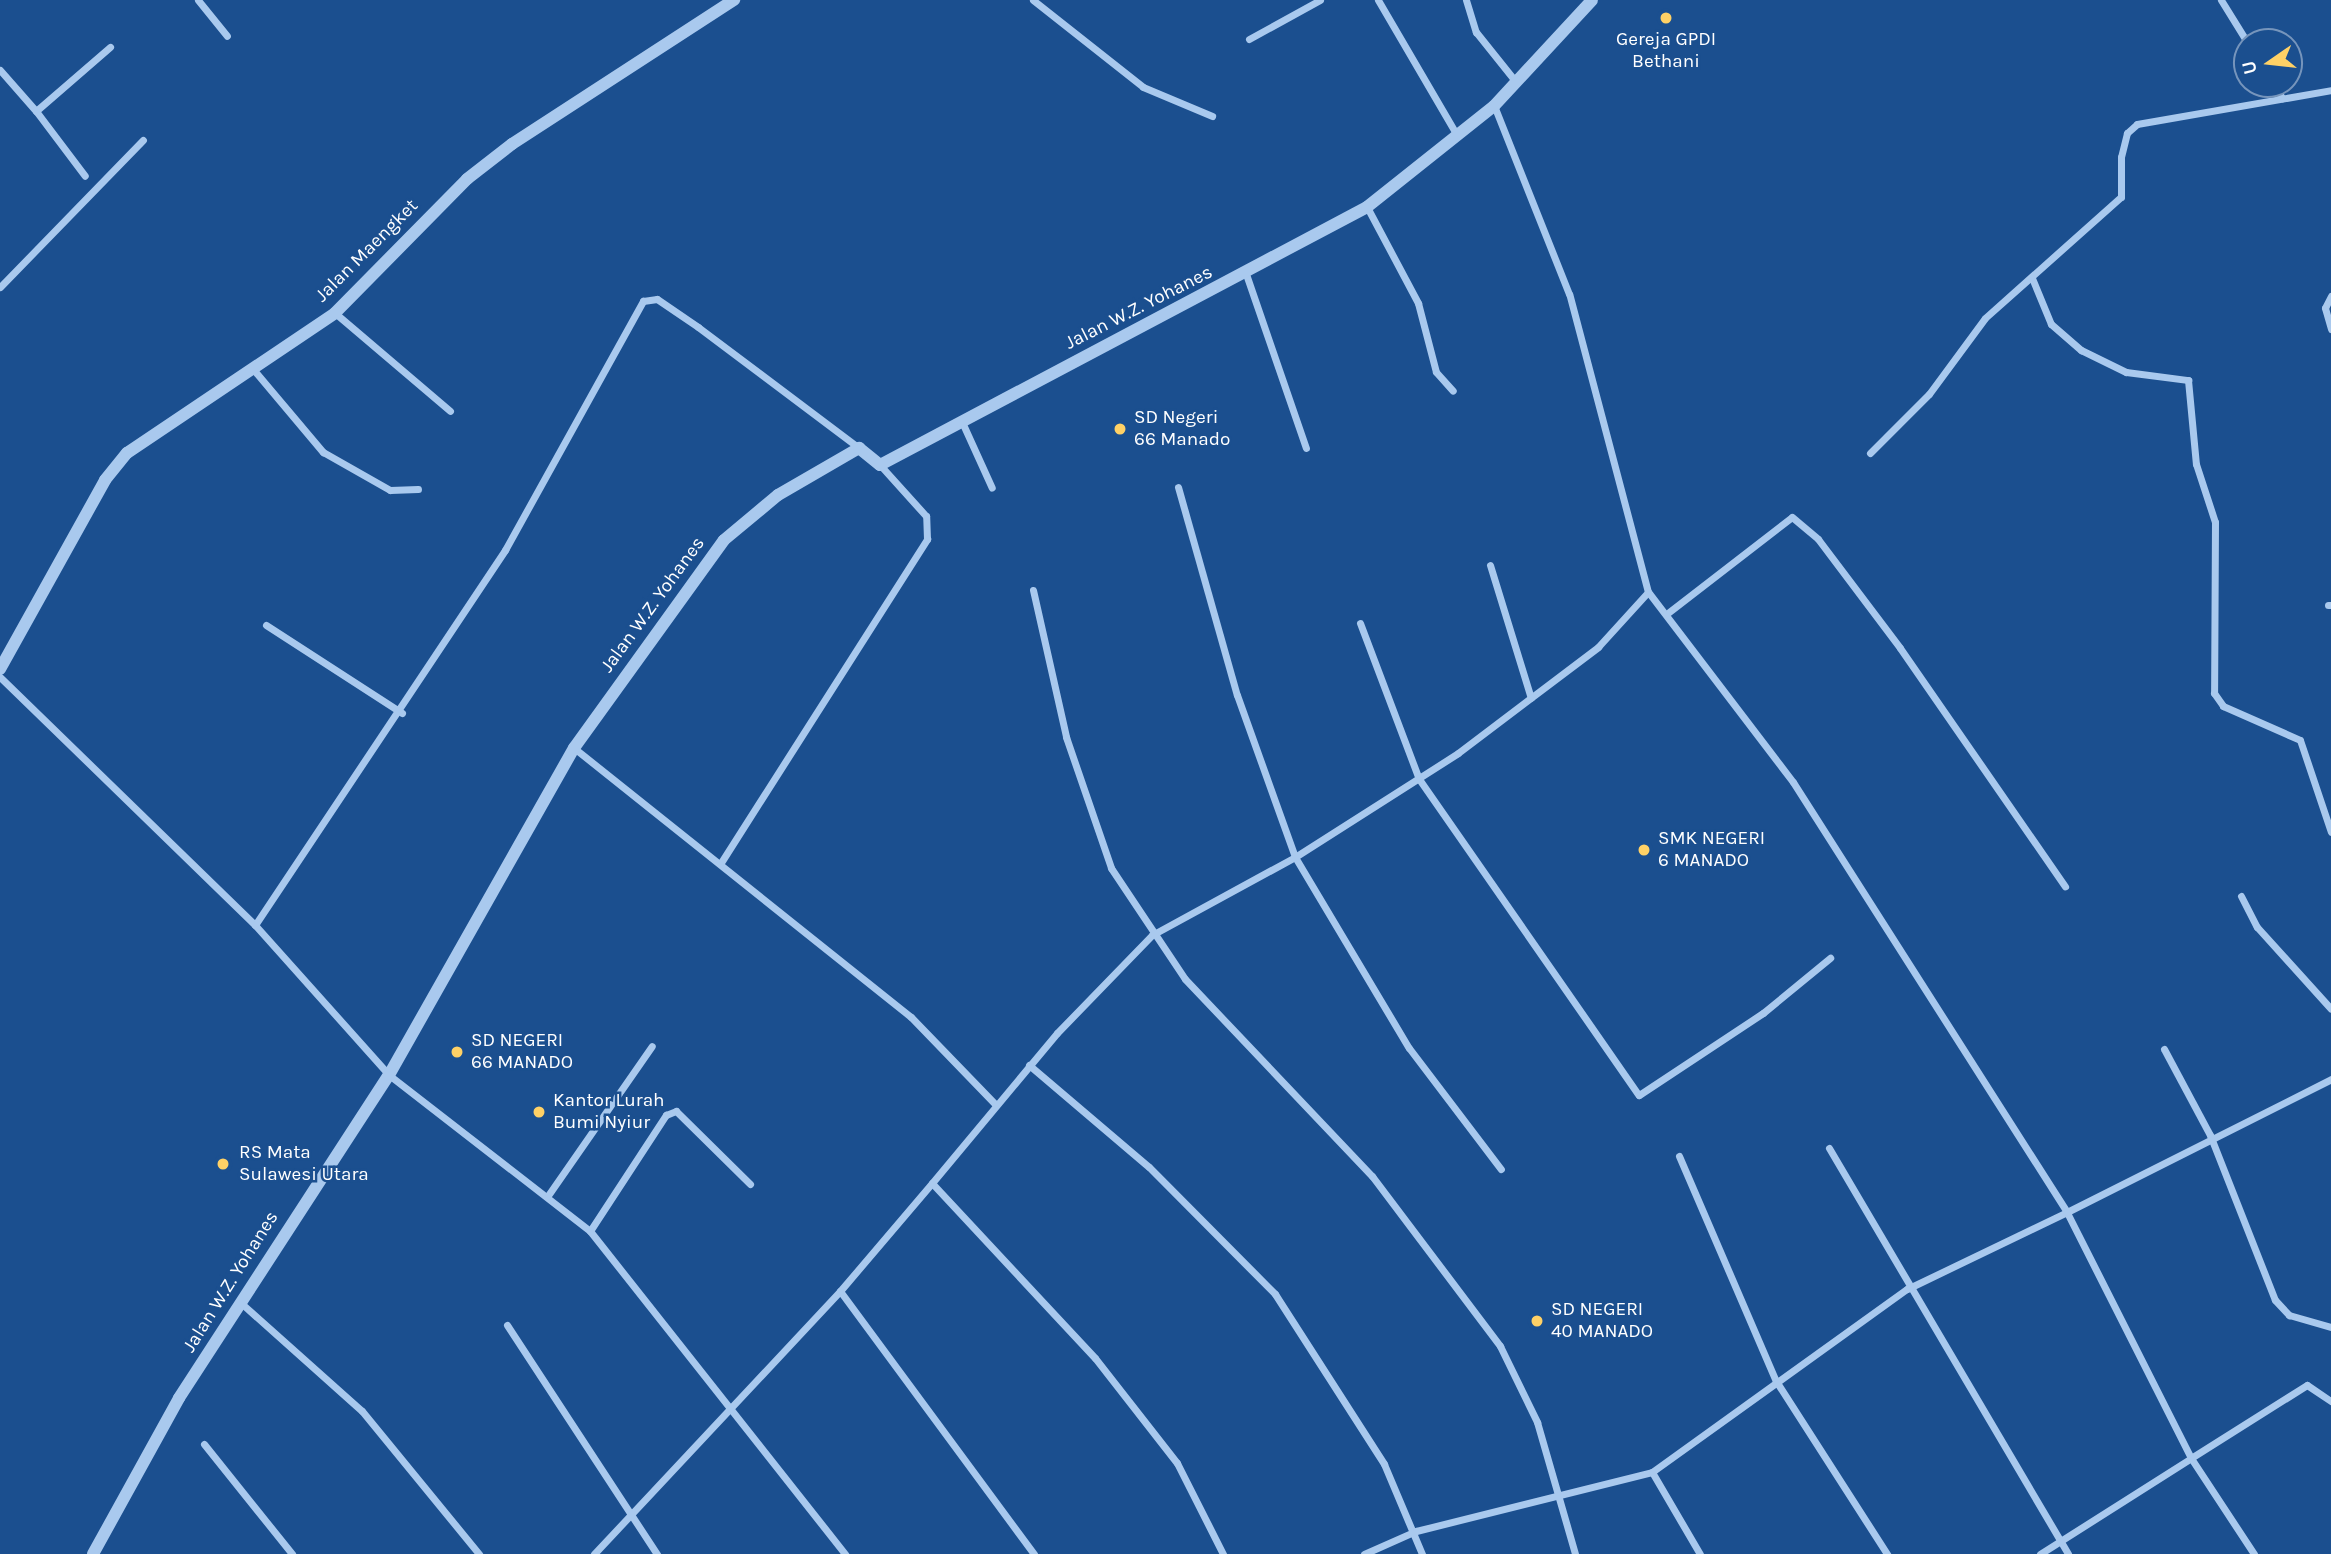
<!DOCTYPE html>
<html>
<head>
<meta charset="utf-8">
<style>
  body { margin:0 }
  #map { position:relative; width:2331px; height:1554px; overflow:hidden; background:#1b4f8f; font-family:Karla,sans-serif }
  div>[style] { position:absolute }
  .minor>* { height:7px; margin:-3.5px; padding:0 3.5px; transform-origin:3.5px; border-radius:3.5px; background:#a9c9ee }
  .tertiary>* { height:12px; margin:-6px; padding:0 6px; transform-origin:6px; border-radius:6px; background:#a9c9ee }
  .dots>* { width:19px; height:19px; translate:-50% -50%; box-sizing:border-box; border:4px solid #1b4f8f; border-radius:50% }
  span { translate:-50% -50%; white-space:nowrap; text-align:center; line-height:1.15; -webkit-text-stroke:5px #1b4f8f; paint-order:stroke }
  .poi-label { font-size:19px; color:#fff }
  .left { translate:0 -50%; text-align:left }
  .street-label { font-size:19px; color:#fff }
  .north { position:absolute; left:2233px; top:28px; width:70px; height:70px; box-sizing:border-box; background:#1b4f8f; border:2px solid #7695bc; border-radius:50%; rotate:256deg; font-size:19px; font-weight:700; line-height:28px; text-align:center; color:#fff }
  .north::after { content:''; display:block; margin:auto; width:24px; height:32px; background:#ffd166; clip-path:polygon(50% 0,100% 100%,50% 72%,0 100%) }
</style>
</head>
<body>
<div id="map">
  <div class="minor">
    <i style="left:198px;top:0;width:46px;rotate:51.1deg"></i>
    <i style="left:1033px;top:0;width:140px;rotate:38.3deg"></i>
    <i style="left:1143px;top:87px;width:75px;rotate:22.8deg"></i>
    <i style="left:1378px;top:0;width:156px;rotate:59.7deg"></i>
    <i style="left:1466px;top:0;width:34px;rotate:73deg"></i>
    <i style="left:1476px;top:32px;width:64px;rotate:51.3deg"></i>
    <i style="left:2221px;top:0;width:49px;rotate:58.2deg"></i>
    <i style="left:1249px;top:39px;width:81px;rotate:-28.8deg"></i>
    <i style="left:0;top:70px;width:55px;rotate:48.7deg"></i>
    <i style="left:36px;top:111px;width:98px;rotate:-40.9deg"></i>
    <i style="left:2273px;top:84px;width:17px;rotate:57deg"></i>
    <i style="left:36px;top:111px;width:81px;rotate:53deg"></i>
    <i style="left:1367px;top:207px;width:109px;rotate:62deg"></i>
    <i style="left:1418px;top:303px;width:71px;rotate:75.4deg"></i>
    <i style="left:1436px;top:372px;width:25px;rotate:48deg"></i>
    <i style="left:1246px;top:274px;width:184px;rotate:71deg"></i>
    <i style="left:2032px;top:278px;width:50px;rotate:67.6deg"></i>
    <i style="left:2051px;top:324px;width:40px;rotate:41deg"></i>
    <i style="left:2081px;top:350px;width:50px;rotate:26.1deg"></i>
    <i style="left:2126px;top:372px;width:63px;rotate:7.4deg"></i>
    <i style="left:2188px;top:380px;width:84px;rotate:84.6deg"></i>
    <i style="left:2196px;top:464px;width:61px;rotate:71.9deg"></i>
    <i style="left:2215px;top:522px;width:171px;rotate:90.3deg"></i>
    <i style="left:2214px;top:693px;width:16px;rotate:55deg"></i>
    <i style="left:2223px;top:706px;width:84px;rotate:23.8deg"></i>
    <i style="left:2300px;top:740px;width:97px;rotate:71.4deg"></i>
    <i style="left:0;top:287px;width:205px;rotate:-45.8deg"></i>
    <i style="left:2331px;top:296px;width:13px;rotate:117deg"></i>
    <i style="left:2325px;top:308px;width:22px;rotate:74deg"></i>
    <i style="left:335px;top:313px;width:151px;rotate:40.4deg"></i>
    <i style="left:253px;top:369px;width:109px;rotate:49.9deg"></i>
    <i style="left:323px;top:452px;width:77px;rotate:29.6deg"></i>
    <i style="left:390px;top:490px;width:28px;rotate:-2deg"></i>
    <i style="left:962px;top:422px;width:72px;rotate:65.6deg"></i>
    <i style="left:1870px;top:453px;width:83px;rotate:-45deg"></i>
    <i style="left:1929px;top:394px;width:94px;rotate:-53.6deg"></i>
    <i style="left:1985px;top:318px;width:182px;rotate:-41.7deg"></i>
    <i style="left:2121px;top:197px;width:40px;rotate:-90deg"></i>
    <i style="left:2121px;top:157px;width:25px;rotate:-76deg"></i>
    <i style="left:2127px;top:133px;width:13px;rotate:-42deg"></i>
    <i style="left:2137px;top:124px;width:197px;rotate:-9.9deg"></i>
    <i style="left:1178px;top:487px;width:216px;rotate:74.2deg"></i>
    <i style="left:1237px;top:695px;width:172px;rotate:70.3deg"></i>
    <i style="left:1295px;top:857px;width:222px;rotate:59.2deg"></i>
    <i style="left:1409px;top:1048px;width:152px;rotate:52.8deg"></i>
    <i style="left:1490px;top:565px;width:139px;rotate:72.9deg"></i>
    <i style="left:1033px;top:590px;width:151px;rotate:77.3deg"></i>
    <i style="left:1066px;top:737px;width:139px;rotate:71deg"></i>
    <i style="left:1111px;top:868px;width:133px;rotate:56.3deg"></i>
    <i style="left:1185px;top:979px;width:272px;rotate:46.5deg"></i>
    <i style="left:1372px;top:1176px;width:213px;rotate:53deg"></i>
    <i style="left:1500px;top:1346px;width:85px;rotate:64deg"></i>
    <i style="left:1537px;top:1422px;width:137px;rotate:73.9deg"></i>
    <i style="left:2328px;top:605px;width:3px"></i>
    <i style="left:1669px;top:612px;width:155px;rotate:-37.7deg"></i>
    <i style="left:1792px;top:517px;width:34px;rotate:40deg"></i>
    <i style="left:1818px;top:539px;width:136px;rotate:53deg"></i>
    <i style="left:1900px;top:648px;width:290px;rotate:55.3deg"></i>
    <i style="left:1360px;top:623px;width:167px;rotate:69.3deg"></i>
    <i style="left:1419px;top:779px;width:385px;rotate:55.2deg"></i>
    <i style="left:1639px;top:1095px;width:149px;rotate:-33.5deg"></i>
    <i style="left:1763px;top:1013px;width:87px;rotate:-39.4deg"></i>
    <i style="left:266px;top:625px;width:162px;rotate:32.9deg"></i>
    <i style="left:0;top:677px;width:356px;rotate:44.2deg"></i>
    <i style="left:255px;top:925px;width:201px;rotate:48.2deg"></i>
    <i style="left:389px;top:1075px;width:254px;rotate:37.8deg"></i>
    <i style="left:590px;top:1231px;width:412px;rotate:51.7deg"></i>
    <i style="left:574px;top:748px;width:431px;rotate:38.6deg"></i>
    <i style="left:911px;top:1017px;width:121px;rotate:46deg"></i>
    <i style="left:722px;top:861px;width:382px;rotate:-57.5deg"></i>
    <i style="left:927px;top:539px;width:23px;rotate:-92deg"></i>
    <i style="left:926px;top:516px;width:69px;rotate:-132deg"></i>
    <i style="left:2241px;top:896px;width:35px;rotate:63deg"></i>
    <i style="left:2257px;top:927px;width:110px;rotate:47.9deg"></i>
    <i style="left:255px;top:925px;width:451px;rotate:-56.3deg"></i>
    <i style="left:505px;top:550px;width:285px;rotate:-61deg"></i>
    <i style="left:643px;top:301px;width:14px;rotate:-8deg"></i>
    <i style="left:657px;top:299px;width:50px;rotate:34.3deg"></i>
    <i style="left:698px;top:327px;width:201px;rotate:36.9deg"></i>
    <i style="left:2164px;top:1049px;width:98px;rotate:61.9deg"></i>
    <i style="left:2210px;top:1135px;width:177px;rotate:68.5deg"></i>
    <i style="left:2275px;top:1300px;width:21px;rotate:47deg"></i>
    <i style="left:2289px;top:1315px;width:44px;rotate:15.9deg"></i>
    <i style="left:1029px;top:1065px;width:157px;rotate:40.4deg"></i>
    <i style="left:1149px;top:1167px;width:179px;rotate:45.2deg"></i>
    <i style="left:1275px;top:1294px;width:202px;rotate:57.3deg"></i>
    <i style="left:1384px;top:1464px;width:98px;rotate:67.1deg"></i>
    <i style="left:1829px;top:1148px;width:471px;rotate:59.5deg"></i>
    <i style="left:1679px;top:1156px;width:245px;rotate:66.7deg"></i>
    <i style="left:1776px;top:1381px;width:206px;rotate:57.3deg"></i>
    <i style="left:932px;top:1183px;width:142px;rotate:130.4deg"></i>
    <i style="left:840px;top:1291px;width:327px;rotate:53.6deg"></i>
    <i style="left:549px;top:1194px;width:180px;rotate:-55.2deg"></i>
    <i style="left:590px;top:1231px;width:139px;rotate:-56.8deg"></i>
    <i style="left:666px;top:1115px;width:11px;rotate:-22deg"></i>
    <i style="left:676px;top:1111px;width:104px;rotate:44.6deg"></i>
    <i style="left:241px;top:1303px;width:162px;rotate:41.8deg"></i>
    <i style="left:362px;top:1411px;width:185px;rotate:50.7deg"></i>
    <i style="left:507px;top:1325px;width:274px;rotate:56.8deg"></i>
    <i style="left:204px;top:1444px;width:141px;rotate:51.3deg"></i>
    <i style="left:1652px;top:1472px;width:95px;rotate:59.7deg"></i>
    <i style="left:594px;top:1554px;width:360px;rotate:-46.9deg"></i>
    <i style="left:1223px;top:1554px;width:102px;rotate:-116.8deg"></i>
    <i style="left:1177px;top:1463px;width:133px;rotate:-128deg"></i>
    <i style="left:1095px;top:1358px;width:239px;rotate:-133deg"></i>
    <i style="left:932px;top:1183px;width:195px;rotate:-50.2deg"></i>
    <i style="left:1057px;top:1033px;width:136px;rotate:-45.9deg"></i>
    <i style="left:1152px;top:935px;width:163px;rotate:-28.6deg"></i>
    <i style="left:1295px;top:857px;width:193px;rotate:-32.5deg"></i>
    <i style="left:1458px;top:753px;width:176px;rotate:-37.1deg"></i>
    <i style="left:1598px;top:647px;width:74px;rotate:-47.7deg"></i>
    <i style="left:1364px;top:1554px;width:57px;rotate:-23.9deg"></i>
    <i style="left:1416px;top:1531px;width:243px;rotate:-14deg"></i>
    <i style="left:1652px;top:1472px;width:314px;rotate:-35.7deg"></i>
    <i style="left:1907px;top:1289px;width:178px;rotate:-25.7deg"></i>
    <i style="left:2067px;top:1212px;width:510px;rotate:-122.51deg"></i>
    <i style="left:1793px;top:782px;width:239px;rotate:-127.3deg"></i>
    <i style="left:1648px;top:592px;width:308px;rotate:-104.8deg"></i>
    <i style="left:1569px;top:294px;width:202px;rotate:-111.7deg"></i>
    <i style="left:2040px;top:1554px;width:179px;rotate:-32.4deg"></i>
    <i style="left:2191px;top:1458px;width:275px;rotate:-116.8deg"></i>
    <i style="left:2067px;top:1212px;width:296px;rotate:-26.7deg"></i>
    <i style="left:2254px;top:1554px;width:115px;rotate:-123.3deg"></i>
    <i style="left:2191px;top:1458px;width:137px;rotate:-32.2deg"></i>
    <i style="left:2307px;top:1385px;width:29px;rotate:34deg"></i>
  </div>
  <div class="tertiary">
    <i style="left:0;top:669px;width:216px;rotate:-60.9deg"></i>
    <i style="left:105px;top:480px;width:35px;rotate:-51deg"></i>
    <i style="left:127px;top:453px;width:251px;rotate:-33.9deg"></i>
    <i style="left:335px;top:313px;width:188px;rotate:-45.4deg"></i>
    <i style="left:467px;top:179px;width:57px;rotate:-37.9deg"></i>
    <i style="left:512px;top:144px;width:265px;rotate:-33deg"></i>
    <i style="left:93px;top:1554px;width:178px;rotate:-61.1deg"></i>
    <i style="left:179px;top:1398px;width:385px;rotate:-57deg"></i>
    <i style="left:389px;top:1075px;width:376px;rotate:-60.5deg"></i>
    <i style="left:574px;top:748px;width:256px;rotate:-54.2deg"></i>
    <i style="left:724px;top:540px;width:70px;rotate:-39.8deg"></i>
    <i style="left:778px;top:495px;width:94px;rotate:-30.1deg"></i>
    <i style="left:859px;top:448px;width:27px;rotate:39deg"></i>
    <i style="left:880px;top:465px;width:551px;rotate:-27.91deg"></i>
    <i style="left:1367px;top:207px;width:162px;rotate:-38.5deg"></i>
    <i style="left:1494px;top:106px;width:144px;rotate:-47.2deg"></i>
  </div>
  <div class="dots">
    <i style="left:1666px;top:18px;background:#ffd166"></i>
    <i style="left:1120px;top:429px;background:#ffd166"></i>
    <i style="left:1644px;top:850px;background:#ffd166"></i>
    <i style="left:457px;top:1052px;background:#ffd166"></i>
    <i style="left:539px;top:1112px;background:#ffd166"></i>
    <i style="left:223px;top:1164px;background:#ffd166"></i>
    <i style="left:1537px;top:1321px;background:#ffd166"></i>
  </div>
  <div class="poi-label">
    <span style="left:1666px;top:51px">Gereja GPDI<br>Bethani</span>
    <span class="left" style="left:1134px;top:429px">SD Negeri<br>66 Manado</span>
    <span class="left" style="left:1658px;top:850px">SMK NEGERI<br>6 MANADO</span>
    <span class="left" style="left:471px;top:1052px">SD NEGERI<br>66 MANADO</span>
    <span class="left" style="left:553px;top:1112px">Kantor Lurah<br>Bumi Nyiur</span>
    <span class="left" style="left:239px;top:1164px">RS Mata<br>Sulawesi Utara</span>
    <span class="left" style="left:1551px;top:1321px">SD NEGERI<br>40 MANADO</span>
  </div>
  <div class="street-label">
    <span style="left:367px;top:251px;rotate:-45deg">Jalan Maengket</span>
    <span style="left:1139px;top:308px;rotate:-27deg">Jalan W.Z. Yohanes</span>
    <span style="left:653px;top:605px;rotate:-54deg">Jalan W.Z. Yohanes</span>
    <span style="left:231px;top:1282px;rotate:-58deg">Jalan W.Z. Yohanes</span>
  </div>
  <div class="north">U</div>
</div>
</body>
</html>
